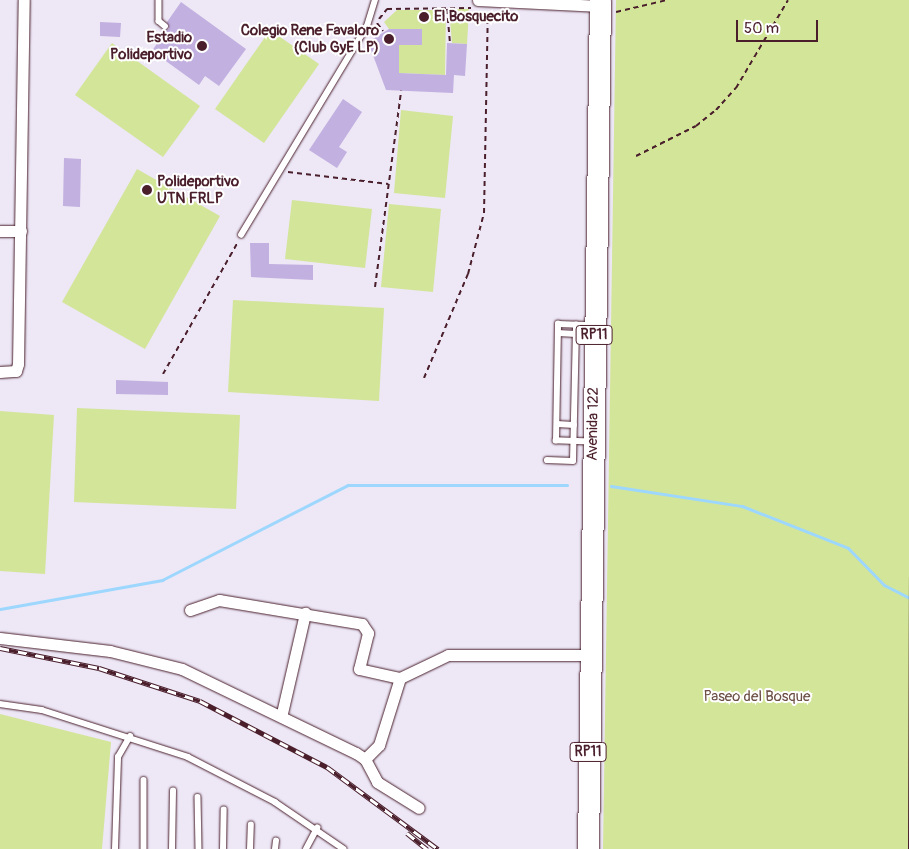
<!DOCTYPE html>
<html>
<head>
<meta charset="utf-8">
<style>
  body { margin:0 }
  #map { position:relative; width:909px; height:849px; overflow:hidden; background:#ede7f6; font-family:Pangolin,sans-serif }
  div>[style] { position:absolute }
  .green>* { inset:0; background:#d3e599 }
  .stream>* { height:3px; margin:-1.5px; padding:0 1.5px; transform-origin:1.5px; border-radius:1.5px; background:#9dd7fe }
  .building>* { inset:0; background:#c2b0e0 }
  .path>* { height:2px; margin-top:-1px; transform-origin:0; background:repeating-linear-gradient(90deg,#4a1f2b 0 5px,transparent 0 9px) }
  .roads { filter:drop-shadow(0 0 1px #4a1f2b) drop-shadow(0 0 1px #4a1f2b) }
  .lane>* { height:5.5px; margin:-2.75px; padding:0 2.75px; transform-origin:2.75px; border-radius:2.75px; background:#fff }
  .street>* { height:11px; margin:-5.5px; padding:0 5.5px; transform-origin:5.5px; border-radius:5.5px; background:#fff }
  .highway>* { height:21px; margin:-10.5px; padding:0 10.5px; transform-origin:10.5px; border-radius:10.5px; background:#fff }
  .tram>* { height:1px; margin:-0.5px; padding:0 0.5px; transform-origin:0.5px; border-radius:0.5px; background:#4a1f2b }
  .rail>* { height:5px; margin-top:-2.5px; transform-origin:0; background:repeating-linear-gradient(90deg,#fff 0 9px,#4a1f2b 0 18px); box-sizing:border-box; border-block:1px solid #4a1f2b }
  .dots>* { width:14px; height:14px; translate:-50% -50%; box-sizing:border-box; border:2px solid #fff; border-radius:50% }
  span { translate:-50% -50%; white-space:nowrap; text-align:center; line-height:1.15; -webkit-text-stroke:4px #fff; paint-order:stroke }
  .shield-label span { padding:1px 4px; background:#fff; border:1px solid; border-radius:4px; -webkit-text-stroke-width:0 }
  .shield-label { font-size:14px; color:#4a1f2b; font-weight:700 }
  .poi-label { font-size:15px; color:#4a1f2b; font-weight:700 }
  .left { translate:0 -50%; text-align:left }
  .right { translate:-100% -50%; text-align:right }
  .street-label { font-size:15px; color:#4a1f2b }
  .park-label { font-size:15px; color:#6c5046 }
  .scale { position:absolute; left:736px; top:20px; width:82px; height:22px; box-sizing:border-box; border:2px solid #4a1f2b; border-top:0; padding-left:6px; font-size:15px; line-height:18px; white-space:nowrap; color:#4a1f2b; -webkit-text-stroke:4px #fff; paint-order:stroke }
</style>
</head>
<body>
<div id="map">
  <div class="green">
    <i style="clip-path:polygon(616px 0,909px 0,909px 849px,603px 849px)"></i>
    <i style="clip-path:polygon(449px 9px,469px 9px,467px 44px,452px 43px)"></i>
    <i style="clip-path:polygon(397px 10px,446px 10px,445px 75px,399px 73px,399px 45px,422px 45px,422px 29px,389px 29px,384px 22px)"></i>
    <i style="clip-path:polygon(270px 30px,319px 64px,264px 143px,215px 109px)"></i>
    <i style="clip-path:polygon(112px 43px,200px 106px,163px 157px,75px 95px)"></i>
    <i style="clip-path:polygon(401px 110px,453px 116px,445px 198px,394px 193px)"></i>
    <i style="clip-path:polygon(137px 169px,220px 216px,145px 349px,62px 302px)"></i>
    <i style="clip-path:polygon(292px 200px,372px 209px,365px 268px,285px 259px)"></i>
    <i style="clip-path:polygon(389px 204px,441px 209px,433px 292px,381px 287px)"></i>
    <i style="clip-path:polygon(233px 300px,384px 308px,379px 401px,228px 392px)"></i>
    <i style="clip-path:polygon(77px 408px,240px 415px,236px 509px,74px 502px)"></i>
    <i style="clip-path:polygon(0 411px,54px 415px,45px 574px,0 571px)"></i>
    <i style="clip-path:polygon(0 714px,111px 742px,102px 849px,0 849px)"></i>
  </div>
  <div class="stream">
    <i style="left:611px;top:486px;width:133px;rotate:8.7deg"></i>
    <i style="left:742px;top:506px;width:114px;rotate:21.6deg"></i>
    <i style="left:848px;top:548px;width:52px;rotate:45.8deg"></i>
    <i style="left:884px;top:585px;width:28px;rotate:27deg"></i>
    <i style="left:0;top:609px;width:165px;rotate:-10.1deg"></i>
    <i style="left:162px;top:580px;width:209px;rotate:-27.1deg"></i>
    <i style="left:348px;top:485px;width:219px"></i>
  </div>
  <div class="building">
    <i style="clip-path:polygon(181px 2px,246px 49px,219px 86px,205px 76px,199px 85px,152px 51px,158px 42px,155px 39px,162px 30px,169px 29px,167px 22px)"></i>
    <i style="clip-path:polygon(100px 22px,121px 23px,120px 37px,100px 36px)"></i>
    <i style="clip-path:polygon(389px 29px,422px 29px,422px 45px,399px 45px,399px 73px,446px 75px,447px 43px,467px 44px,465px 76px,454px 75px,453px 93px,386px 90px,368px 42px)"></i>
    <i style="clip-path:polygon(343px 99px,362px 112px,339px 147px,347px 152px,337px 168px,309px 150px)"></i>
    <i style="clip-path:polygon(64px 158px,81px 159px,80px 207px,63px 206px)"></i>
    <i style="clip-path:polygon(250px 243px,269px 243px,269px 264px,313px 265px,313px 280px,251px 277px)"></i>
    <i style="clip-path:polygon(116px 380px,168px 382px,168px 395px,116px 394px)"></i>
  </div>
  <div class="path">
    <i style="left:447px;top:9px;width:34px;rotate:85deg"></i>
    <i style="left:616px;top:12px;width:52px;rotate:-13.2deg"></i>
    <i style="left:379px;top:19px;width:13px;rotate:-51deg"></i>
    <i style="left:387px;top:9px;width:84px;rotate:-0.7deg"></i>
    <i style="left:377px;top:23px;width:10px;rotate:53deg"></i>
    <i style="left:636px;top:156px;width:67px;rotate:-26.6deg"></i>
    <i style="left:696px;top:126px;width:26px;rotate:-39deg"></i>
    <i style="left:716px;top:110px;width:30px;rotate:-48deg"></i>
    <i style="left:736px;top:88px;width:102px;rotate:-59.4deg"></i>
    <i style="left:288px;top:172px;width:101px;rotate:6.8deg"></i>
    <i style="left:375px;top:287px;width:198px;rotate:-82.4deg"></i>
    <i style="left:163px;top:374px;width:152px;rotate:-60.4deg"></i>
    <i style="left:424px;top:378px;width:113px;rotate:-67.1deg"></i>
    <i style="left:468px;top:274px;width:63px;rotate:-75.3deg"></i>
    <i style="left:484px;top:213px;width:201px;rotate:-88.9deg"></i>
  </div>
  <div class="roads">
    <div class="lane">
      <i style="left:159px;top:0;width:21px;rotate:90deg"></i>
      <i style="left:159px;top:21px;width:8px;rotate:40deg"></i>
      <i style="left:241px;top:235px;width:244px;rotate:-58.9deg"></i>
      <i style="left:367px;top:26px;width:27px;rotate:-73deg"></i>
      <i style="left:558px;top:333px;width:18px;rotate:3deg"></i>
      <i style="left:557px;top:424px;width:17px;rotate:3deg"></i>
      <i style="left:591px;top:442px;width:35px;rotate:-178deg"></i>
      <i style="left:556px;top:441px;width:117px;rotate:-89deg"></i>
      <i style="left:558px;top:324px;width:34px;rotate:2deg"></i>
      <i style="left:547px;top:460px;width:26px;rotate:2deg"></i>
      <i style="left:573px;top:461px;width:136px;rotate:-88.7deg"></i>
      <i style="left:0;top:704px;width:42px;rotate:8.1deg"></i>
      <i style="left:42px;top:710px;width:153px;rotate:17.8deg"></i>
      <i style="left:188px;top:757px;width:98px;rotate:27.3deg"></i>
      <i style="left:275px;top:802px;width:83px;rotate:34.3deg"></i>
      <i style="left:144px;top:780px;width:69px;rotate:90deg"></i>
      <i style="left:198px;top:797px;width:52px;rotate:88.9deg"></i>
      <i style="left:115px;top:849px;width:92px;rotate:-88.1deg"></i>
      <i style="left:118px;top:757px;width:24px;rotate:-60deg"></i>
      <i style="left:172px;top:849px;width:58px;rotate:-89deg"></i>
      <i style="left:223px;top:849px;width:39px;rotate:-89deg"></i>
      <i style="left:250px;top:849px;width:24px;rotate:-88deg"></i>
      <i style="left:275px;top:849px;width:8px;rotate:-83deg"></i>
      <i style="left:306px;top:849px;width:24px;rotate:-62deg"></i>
    </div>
    <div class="street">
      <i style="left:478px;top:0;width:122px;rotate:2.8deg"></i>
      <i style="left:0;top:231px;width:21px"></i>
      <i style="left:0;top:372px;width:16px;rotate:-4deg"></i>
      <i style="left:16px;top:371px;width:7px;rotate:-74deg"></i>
      <i style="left:18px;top:364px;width:364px;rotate:-89.1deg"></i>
      <i style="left:190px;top:610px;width:31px;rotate:-19deg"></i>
      <i style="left:219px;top:600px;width:145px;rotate:9.5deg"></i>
      <i style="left:362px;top:624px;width:11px;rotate:56deg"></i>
      <i style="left:368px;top:633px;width:37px;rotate:104deg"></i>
      <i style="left:359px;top:669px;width:42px;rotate:12.4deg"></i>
      <i style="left:400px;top:678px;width:53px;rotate:-25.6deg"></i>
      <i style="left:448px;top:655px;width:141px"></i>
      <i style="left:0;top:638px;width:111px;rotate:6.7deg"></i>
      <i style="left:110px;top:651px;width:74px;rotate:14deg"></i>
      <i style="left:182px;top:669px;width:193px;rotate:25.8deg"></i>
      <i style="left:356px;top:753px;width:11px;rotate:34deg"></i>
      <i style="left:365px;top:759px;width:26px;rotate:62deg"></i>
      <i style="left:377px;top:782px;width:49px;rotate:31.8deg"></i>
      <i style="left:282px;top:713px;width:103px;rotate:-77deg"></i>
      <i style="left:365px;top:759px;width:20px;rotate:-45deg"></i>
      <i style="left:379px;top:745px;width:70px;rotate:-72.6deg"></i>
    </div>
    <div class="highway">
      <i style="left:588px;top:849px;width:849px;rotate:-89.19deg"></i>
    </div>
  </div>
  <div class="tram">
    <i style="left:908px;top:849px;width:272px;rotate:-89.8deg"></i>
  </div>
  <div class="rail">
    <i style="left:0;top:648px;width:101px;rotate:11.4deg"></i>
    <i style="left:99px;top:668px;width:106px;rotate:18.1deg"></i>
    <i style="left:200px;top:701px;width:143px;rotate:27.5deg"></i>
    <i style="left:327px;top:767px;width:138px;rotate:36.5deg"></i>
    <i style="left:407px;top:833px;width:26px;rotate:39deg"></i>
  </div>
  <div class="dots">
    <i style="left:424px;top:17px;background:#4a1f2b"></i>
    <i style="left:389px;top:39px;background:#4a1f2b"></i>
    <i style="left:202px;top:46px;background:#4a1f2b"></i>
    <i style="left:147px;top:190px;background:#4a1f2b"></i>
  </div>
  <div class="shield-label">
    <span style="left:594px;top:335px">RP11</span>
    <span style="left:588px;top:752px">RP11</span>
  </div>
  <div class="poi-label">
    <span class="left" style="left:434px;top:17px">El Bosquecito</span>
    <span class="right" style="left:379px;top:39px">Colegio Rene Favaloro<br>(Club GyE LP)</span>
    <span class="right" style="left:192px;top:46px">Estadio<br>Polideportivo</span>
    <span class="left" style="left:157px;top:190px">Polideportivo<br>UTN FRLP</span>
  </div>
  <div class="street-label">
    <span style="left:593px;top:424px;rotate:-89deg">Avenida 122</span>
  </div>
  <div class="park-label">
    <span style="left:757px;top:697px">Paseo del Bosque</span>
  </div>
  <div class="scale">50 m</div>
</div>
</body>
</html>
